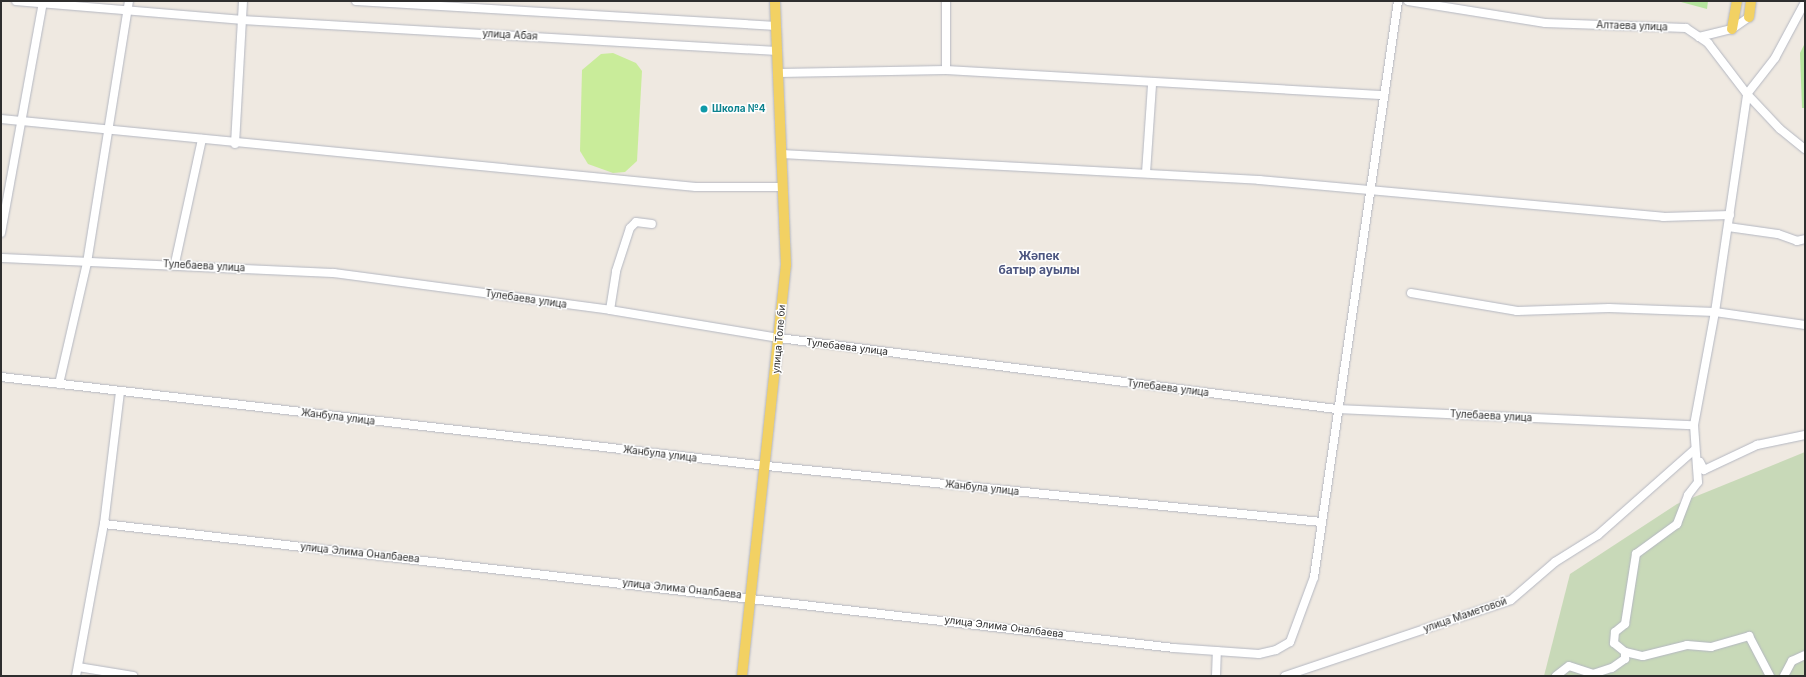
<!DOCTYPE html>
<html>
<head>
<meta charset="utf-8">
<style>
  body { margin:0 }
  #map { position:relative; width:1806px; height:677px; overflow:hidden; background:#efe9e1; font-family:Inter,sans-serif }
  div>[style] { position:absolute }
  .green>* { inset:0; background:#b6e59e }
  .cemetery>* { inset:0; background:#c8d9b8 }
  .pitch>* { inset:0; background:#c9ec9a }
  .roads { filter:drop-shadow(0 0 1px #b4b7c1) drop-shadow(0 0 1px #b4b7c1) }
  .minor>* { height:8px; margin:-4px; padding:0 4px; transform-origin:4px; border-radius:4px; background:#fff }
  .major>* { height:10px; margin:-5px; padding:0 5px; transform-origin:5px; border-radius:5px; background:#f2d163 }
  .dots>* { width:11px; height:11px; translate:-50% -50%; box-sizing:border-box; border:2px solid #fff; border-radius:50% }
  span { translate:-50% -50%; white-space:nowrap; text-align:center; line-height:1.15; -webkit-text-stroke:3px #fff; paint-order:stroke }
  .street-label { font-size:10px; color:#2e2e2e }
  .culture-label { font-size:10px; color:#0d838f; font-weight:700 }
  .left { translate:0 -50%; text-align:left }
  .quarter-label { font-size:12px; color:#4d5680; font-weight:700 }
  .frame { position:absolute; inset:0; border:2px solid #2e2e2e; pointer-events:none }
</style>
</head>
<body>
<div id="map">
  <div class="green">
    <i style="clip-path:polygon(1680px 1px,1708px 1px,1707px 9px,1681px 2px)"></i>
    <i style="clip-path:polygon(1805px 43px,1805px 108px,1802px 108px,1800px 53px)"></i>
  </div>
  <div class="cemetery">
    <i style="clip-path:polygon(1805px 452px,1805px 676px,1544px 676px,1570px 574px,1677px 504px)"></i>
  </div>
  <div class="pitch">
    <i style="clip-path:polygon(613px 53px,636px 63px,642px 71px,637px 161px,625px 172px,613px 173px,588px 164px,580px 151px,582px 70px,601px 54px)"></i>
  </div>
  <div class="roads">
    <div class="minor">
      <i style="left:16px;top:1px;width:227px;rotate:4.8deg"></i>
      <i style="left:242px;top:20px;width:536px;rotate:3.32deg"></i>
      <i style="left:356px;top:1px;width:421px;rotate:3.4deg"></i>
      <i style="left:946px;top:1px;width:69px;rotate:90deg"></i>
      <i style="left:1408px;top:1px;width:139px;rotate:9.1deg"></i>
      <i style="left:1545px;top:23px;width:141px;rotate:2deg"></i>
      <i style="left:1686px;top:28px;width:27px;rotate:34deg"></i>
      <i style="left:1708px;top:43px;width:64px;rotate:52.6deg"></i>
      <i style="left:1747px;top:94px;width:48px;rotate:46.7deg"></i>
      <i style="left:1780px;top:129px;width:32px;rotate:39deg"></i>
      <i style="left:1699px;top:37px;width:34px;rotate:-14deg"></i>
      <i style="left:1732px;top:29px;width:21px;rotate:-35deg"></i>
      <i style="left:779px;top:73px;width:167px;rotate:-1deg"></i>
      <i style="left:946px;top:70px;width:439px;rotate:3.3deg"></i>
      <i style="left:1px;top:119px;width:698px;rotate:5.59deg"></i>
      <i style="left:696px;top:187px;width:87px"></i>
      <i style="left:235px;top:144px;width:143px;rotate:-86.8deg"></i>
      <i style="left:781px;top:154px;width:479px;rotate:3.1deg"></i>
      <i style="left:1259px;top:180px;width:406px;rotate:5.2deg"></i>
      <i style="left:1663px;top:217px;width:67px;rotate:-1.7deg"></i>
      <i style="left:1146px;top:173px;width:89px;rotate:-86.1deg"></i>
      <i style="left:1728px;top:227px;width:50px;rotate:8deg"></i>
      <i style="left:1778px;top:234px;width:20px;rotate:20deg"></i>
      <i style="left:1797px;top:241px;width:8px;rotate:-14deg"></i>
      <i style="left:1px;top:233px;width:236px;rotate:-79.7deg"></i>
      <i style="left:1px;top:258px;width:333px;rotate:2.6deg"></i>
      <i style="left:334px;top:273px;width:278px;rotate:7.6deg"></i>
      <i style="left:610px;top:310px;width:171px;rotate:9.4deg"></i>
      <i style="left:779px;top:338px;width:562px;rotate:7.26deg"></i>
      <i style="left:1336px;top:409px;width:358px;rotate:2.6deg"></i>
      <i style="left:175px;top:263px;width:127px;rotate:-77.7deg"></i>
      <i style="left:1411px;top:293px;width:108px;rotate:9.6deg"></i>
      <i style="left:1517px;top:311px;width:92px;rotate:-1.9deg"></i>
      <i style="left:1609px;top:308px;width:106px;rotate:2.2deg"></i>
      <i style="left:1715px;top:312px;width:91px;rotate:8.2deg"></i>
      <i style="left:610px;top:310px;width:39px;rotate:-81deg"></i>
      <i style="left:616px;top:271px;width:45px;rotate:-72deg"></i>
      <i style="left:630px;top:228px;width:8px;rotate:-45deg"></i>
      <i style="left:636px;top:222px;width:16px;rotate:7deg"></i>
      <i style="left:1px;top:377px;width:771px;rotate:6.63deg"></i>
      <i style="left:767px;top:466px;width:557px;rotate:5.77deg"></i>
      <i style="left:59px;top:384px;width:124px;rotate:-77deg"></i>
      <i style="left:87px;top:263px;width:265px;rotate:-80.9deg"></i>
      <i style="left:1700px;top:462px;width:9px;rotate:63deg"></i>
      <i style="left:1704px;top:470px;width:59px;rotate:-25.3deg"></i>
      <i style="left:1757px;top:445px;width:49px;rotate:-11.8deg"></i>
      <i style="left:104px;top:524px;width:1077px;rotate:6.61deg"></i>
      <i style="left:1174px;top:648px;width:85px;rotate:4deg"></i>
      <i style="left:1259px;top:654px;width:17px;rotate:-13deg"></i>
      <i style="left:1276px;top:650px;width:16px;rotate:-30deg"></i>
      <i style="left:1290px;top:642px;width:69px;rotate:-69.7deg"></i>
      <i style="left:1314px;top:577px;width:582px;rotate:-81.7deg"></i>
      <i style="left:1625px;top:652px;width:14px;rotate:-141deg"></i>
      <i style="left:1614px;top:643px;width:11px;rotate:-85deg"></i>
      <i style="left:1615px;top:632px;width:13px;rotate:-39deg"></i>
      <i style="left:1625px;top:624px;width:71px;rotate:-81.1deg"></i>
      <i style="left:1636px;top:554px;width:51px;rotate:-36.2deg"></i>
      <i style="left:1677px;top:524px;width:31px;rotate:-69deg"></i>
      <i style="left:1688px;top:495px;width:16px;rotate:-52deg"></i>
      <i style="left:1698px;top:482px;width:57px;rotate:-94deg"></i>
      <i style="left:1694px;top:425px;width:115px;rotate:-79.5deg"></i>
      <i style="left:1715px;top:312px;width:220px;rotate:-81.6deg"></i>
      <i style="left:1747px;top:94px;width:46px;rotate:-52.1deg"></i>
      <i style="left:1775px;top:58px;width:64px;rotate:-61.8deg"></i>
      <i style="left:78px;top:667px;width:56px;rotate:9.3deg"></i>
      <i style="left:76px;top:676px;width:155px;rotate:-79.6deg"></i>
      <i style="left:104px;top:524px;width:134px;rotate:-83.1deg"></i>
      <i style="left:1216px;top:676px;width:25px;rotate:-88deg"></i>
      <i style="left:1285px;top:676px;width:238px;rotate:-18.6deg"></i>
      <i style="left:1511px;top:600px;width:58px;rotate:-40.8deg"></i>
      <i style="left:1555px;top:562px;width:51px;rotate:-32.1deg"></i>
      <i style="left:1598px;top:535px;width:128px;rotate:-41.5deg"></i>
      <i style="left:1556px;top:676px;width:16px;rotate:-38deg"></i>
      <i style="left:1569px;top:666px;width:25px;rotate:18deg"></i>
      <i style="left:1593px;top:674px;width:20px;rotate:-18deg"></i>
      <i style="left:1612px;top:668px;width:16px;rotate:-35deg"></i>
      <i style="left:1625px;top:659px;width:7px;rotate:-90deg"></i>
      <i style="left:1625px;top:652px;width:18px;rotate:13deg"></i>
      <i style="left:1643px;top:656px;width:45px;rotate:-14deg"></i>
      <i style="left:1687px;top:645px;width:24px;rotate:5deg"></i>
      <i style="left:1711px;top:647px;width:40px;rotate:-16deg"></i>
      <i style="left:1749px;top:636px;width:45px;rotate:62.3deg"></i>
      <i style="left:1784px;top:676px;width:17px;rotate:-62deg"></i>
      <i style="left:1792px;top:661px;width:14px;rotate:-25deg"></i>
    </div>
    <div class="major">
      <i style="left:1749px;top:17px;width:16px;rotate:-83deg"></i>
      <i style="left:1732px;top:29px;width:28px;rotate:-80deg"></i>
      <i style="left:742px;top:676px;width:413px;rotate:-83.9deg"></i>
      <i style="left:786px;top:265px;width:264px;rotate:-92.4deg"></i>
    </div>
  </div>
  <div class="dots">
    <i style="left:704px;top:109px;background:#0f9aa8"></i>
  </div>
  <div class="street-label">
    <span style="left:1632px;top:26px;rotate:2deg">Алтаева улица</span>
    <span style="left:510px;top:35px;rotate:3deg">улица Абая</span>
    <span style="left:204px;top:266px;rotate:3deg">Тулебаева улица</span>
    <span style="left:526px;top:299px;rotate:8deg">Тулебаева улица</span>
    <span style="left:779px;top:339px;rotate:-85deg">улица Толе би</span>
    <span style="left:847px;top:347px;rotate:7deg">Тулебаева улица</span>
    <span style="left:1168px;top:388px;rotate:7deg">Тулебаева улица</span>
    <span style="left:1491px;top:416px;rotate:3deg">Тулебаева улица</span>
    <span style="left:338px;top:417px;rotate:7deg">Жанбула улица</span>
    <span style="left:660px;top:454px;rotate:7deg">Жанбула улица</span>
    <span style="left:982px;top:488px;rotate:6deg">Жанбула улица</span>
    <span style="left:360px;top:553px;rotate:6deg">улица Элима Оналбаева</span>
    <span style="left:682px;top:589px;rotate:6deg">улица Элима Оналбаева</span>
    <span style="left:1465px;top:615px;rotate:-19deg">улица Маметовой</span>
    <span style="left:1004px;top:627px;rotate:7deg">улица Элима Оналбаева</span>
  </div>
  <div class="culture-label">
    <span class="left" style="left:712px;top:109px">Школа №4</span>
  </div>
  <div class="quarter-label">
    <span style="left:1039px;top:263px">Жәпек<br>батыр ауылы</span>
  </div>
  <div class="frame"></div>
</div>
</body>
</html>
